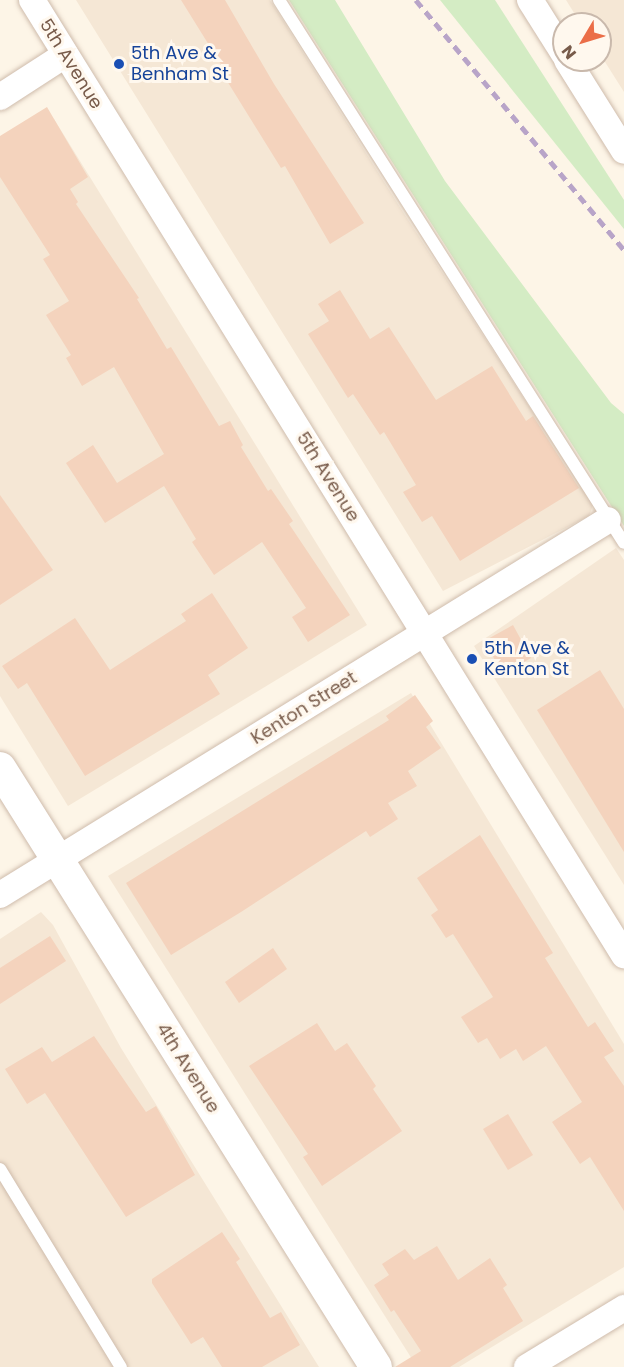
<!DOCTYPE html>
<html>
<head>
<meta charset="utf-8">
<style>
  body { margin:0 }
  #map { position:relative; width:624px; height:1367px; overflow:hidden; background:#fdf5e7; font-family:Poppins,sans-serif }
  div>[style] { position:absolute }
  .residential>* { inset:0; background:#f5e7d5 }
  .green>* { inset:0; background:#d4ecc4 }
  .building>* { inset:0; background:#f4d3bd }
  .roads { filter:drop-shadow(0 0 2px #cfbcac) drop-shadow(0 0 2px #cfbcac) }
  .service>* { height:12px; margin:-6px; padding:0 6px; transform-origin:6px; border-radius:6px; background:#fff }
  .minor>* { height:26px; margin:-13px; padding:0 13px; transform-origin:13px; border-radius:13px; background:#fff }
  .tertiary>* { height:32px; margin:-16px; padding:0 16px; transform-origin:16px; border-radius:16px; background:#fff }
  .rail>* { height:4.5px; margin-top:-2.25px; transform-origin:0; background:repeating-linear-gradient(90deg,#b8a4c8 0 9px,transparent 0 15px) }
  .dots>* { width:16px; height:16px; translate:-50% -50%; box-sizing:border-box; border:3px solid #fff8ee; border-radius:50% }
  span { translate:-50% -50%; white-space:nowrap; text-align:center; line-height:1.15; -webkit-text-stroke:6px #fff8ee; paint-order:stroke }
  .transit-label { font-size:18px; color:#164399 }
  .left { translate:0 -50%; text-align:left }
  .street-label { font-size:18px; color:#785b4a }
  .north { position:absolute; left:552px; top:12px; width:60px; height:60px; box-sizing:border-box; background:#fff8ee; border:2px solid #c9b9ac; border-radius:50%; rotate:232deg; font-size:16px; font-weight:700; line-height:24px; text-align:center; color:#785b4a }
  .north::after { content:''; display:block; margin:auto; width:21px; height:27px; background:#eb6e48; clip-path:polygon(50% 0,100% 100%,50% 72%,0 100%) }
</style>
</head>
<body>
<div id="map">
  <div class="residential">
    <i style="clip-path:polygon(76px 0,270px 0,401px 209px,593px 505px,589px 516px,443px 591px)"></i>
    <i style="clip-path:polygon(566px 0,624px 0,624px 92px,600px 54px,600px 24px,581px 24px)"></i>
    <i style="clip-path:polygon(54px 119px,367px 625px,68px 806px,0 696px,0 152px)"></i>
    <i style="clip-path:polygon(616px 548px,624px 560px,624px 885px,474px 646px)"></i>
    <i style="clip-path:polygon(411px 693px,624px 1044px,624px 1267px,459px 1367px,417px 1367px,108px 876px)"></i>
    <i style="clip-path:polygon(41px 912px,53px 925px,121px 1048px,319px 1367px,0 1367px,0 939px)"></i>
  </div>
  <div class="green">
    <i style="clip-path:polygon(289px 0,335px 0,445px 181px,611px 403px,624px 414px,624px 526px)"></i>
    <i style="clip-path:polygon(440px 0,495px 0,624px 200px,624px 229px)"></i>
  </div>
  <div class="building">
    <i style="clip-path:polygon(181px 0,225px 0,274px 84px,364px 223px,330px 244px,285px 166px,281px 168px,219px 68px,222px 66px)"></i>
    <i style="clip-path:polygon(47px 107px,88px 177px,70px 189px,78px 202px,76px 204px,139px 298px,137px 299px,167px 349px,171px 347px,219px 426px,230px 421px,243px 445px,241px 447px,268px 491px,271px 489px,293px 521px,289px 524px,350px 615px,308px 642px,292px 617px,306px 608px,262px 542px,214px 575px,192px 542px,196px 539px,164px 486px,105px 523px,66px 463px,93px 445px,117px 483px,164px 454px,114px 367px,82px 386px,66px 358px,71px 355px,46px 315px,69px 301px,43px 259px,50px 255px,0 177px,0 136px)"></i>
    <i style="clip-path:polygon(340px 290px,370px 339px,389px 327px,436px 400px,492px 366px,526px 421px,533px 416px,579px 488px,460px 561px,432px 516px,422px 522px,403px 492px,416px 485px,384px 432px,380px 435px,353px 394px,348px 398px,308px 334px,329px 321px,318px 304px)"></i>
    <i style="clip-path:polygon(0 495px,53px 570px,0 605px)"></i>
    <i style="clip-path:polygon(212px 593px,248px 648px,208px 675px,220px 694px,85px 776px,27px 683px,18px 689px,2px 666px,75px 618px,110px 670px,186px 621px,181px 614px)"></i>
    <i style="clip-path:polygon(513px 625px,531px 658px,503px 674px,484px 641px)"></i>
    <i style="clip-path:polygon(600px 670px,624px 709px,624px 852px,537px 710px)"></i>
    <i style="clip-path:polygon(415px 695px,433px 721px,426px 727px,441px 748px,408px 771px,417px 786px,388px 803px,398px 819px,370px 837px,366px 831px,241px 912px,171px 955px,126px 883px,389px 720px,386px 716px)"></i>
    <i style="clip-path:polygon(480px 835px,553px 953px,545px 958px,588px 1027px,595px 1022px,614px 1051px,604px 1057px,624px 1086px,624px 1211px,590px 1157px,580px 1164px,552px 1122px,582px 1102px,546px 1046px,523px 1061px,516px 1049px,500px 1059px,487px 1038px,478px 1043px,461px 1017px,493px 997px,453px 934px,446px 938px,431px 915px,438px 910px,417px 878px)"></i>
    <i style="clip-path:polygon(50px 936px,66px 961px,0 1004px,0 968px)"></i>
    <i style="clip-path:polygon(273px 948px,287px 969px,239px 1003px,225px 982px)"></i>
    <i style="clip-path:polygon(317px 1023px,335px 1051px,347px 1043px,376px 1086px,373px 1089px,402px 1131px,322px 1186px,303px 1157px,308px 1154px,249px 1066px)"></i>
    <i style="clip-path:polygon(94px 1036px,146px 1112px,156px 1106px,195px 1175px,126px 1217px,45px 1093px,27px 1104px,5px 1069px,42px 1047px,52px 1062px)"></i>
    <i style="clip-path:polygon(508px 1114px,533px 1155px,508px 1170px,483px 1129px)"></i>
    <i style="clip-path:polygon(222px 1232px,240px 1259px,236px 1262px,270px 1318px,281px 1312px,300px 1345px,262px 1367px,222px 1367px,203px 1337px,191px 1344px,152px 1283px,152px 1279px)"></i>
    <i style="clip-path:polygon(437px 1246px,458px 1280px,490px 1258px,507px 1285px,503px 1288px,523px 1321px,450px 1367px,395px 1367px,421px 1351px,394px 1310px,391px 1312px,374px 1285px,389px 1275px,382px 1264px,405px 1249px,414px 1260px)"></i>
  </div>
  <div class="roads">
    <div class="service">
      <i style="left:279px;top:0;width:643px;rotate:57.57deg"></i>
      <i style="left:0;top:1169px;width:232px;rotate:58.6deg"></i>
    </div>
    <div class="minor">
      <i style="left:32px;top:0;width:1124px;rotate:58.21deg"></i>
      <i style="left:530px;top:0;width:64px;rotate:57.8deg"></i>
      <i style="left:567px;top:60px;width:107px;rotate:57.9deg"></i>
      <i style="left:0;top:97px;width:77px;rotate:-32.9deg"></i>
      <i style="left:0;top:895px;width:714px;rotate:-31.67deg"></i>
      <i style="left:527px;top:1367px;width:114px;rotate:-31.3deg"></i>
    </div>
    <div class="tertiary">
      <i style="left:0;top:768px;width:707px;rotate:57.88deg"></i>
    </div>
  </div>
  <div class="rail">
    <i style="left:416px;top:0;width:325px;rotate:50.2deg"></i>
  </div>
  <div class="dots">
    <i style="left:119px;top:64px;background:#1a4fb4"></i>
    <i style="left:472px;top:659px;background:#1a4fb4"></i>
  </div>
  <div class="transit-label">
    <span class="left" style="left:131px;top:64px">5th Ave &amp;<br>Benham St</span>
    <span class="left" style="left:484px;top:659px">5th Ave &amp;<br>Kenton St</span>
  </div>
  <div class="street-label">
    <span style="left:71px;top:64px;rotate:58deg">5th Avenue</span>
    <span style="left:328px;top:477px;rotate:58deg">5th Avenue</span>
    <span style="left:304px;top:708px;rotate:-32deg">Kenton Street</span>
    <span style="left:188px;top:1068px;rotate:58deg">4th Avenue</span>
  </div>
  <div class="north">N</div>
</div>
</body>
</html>
